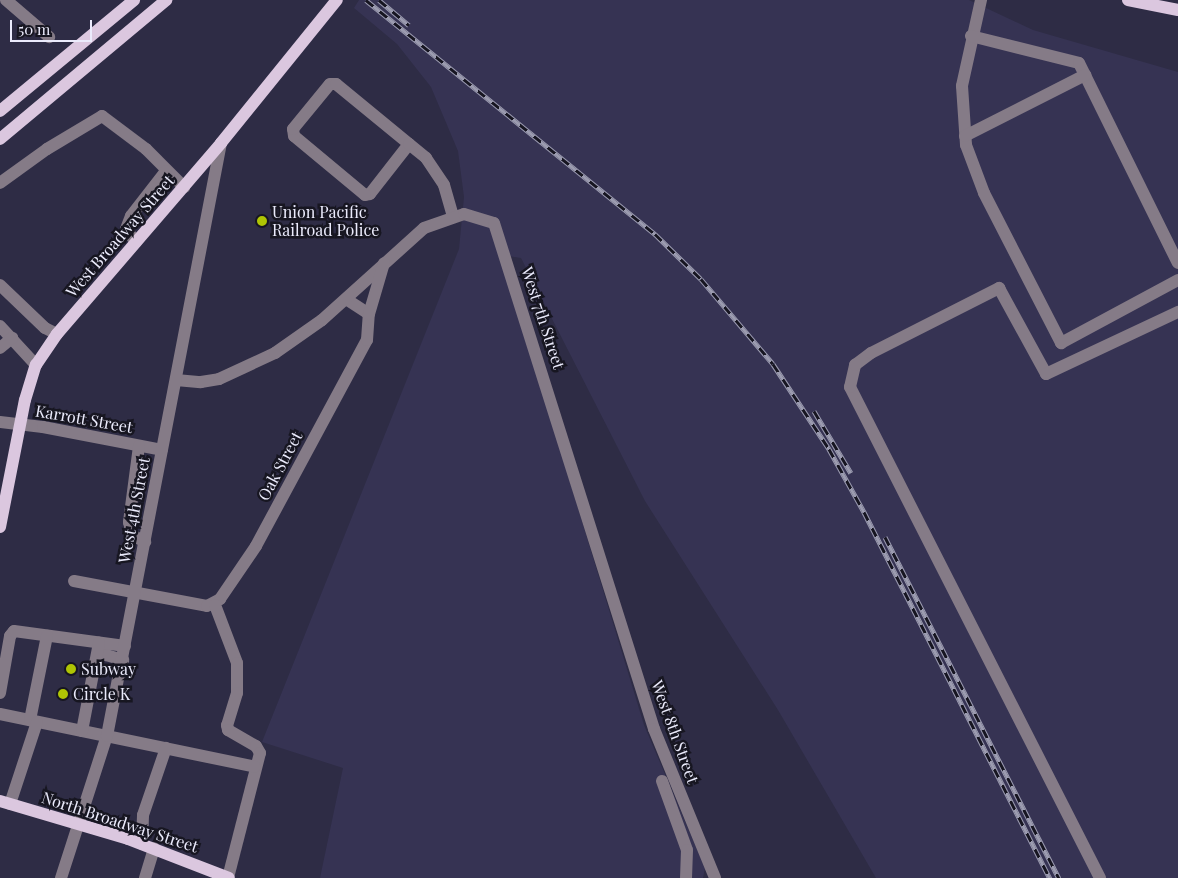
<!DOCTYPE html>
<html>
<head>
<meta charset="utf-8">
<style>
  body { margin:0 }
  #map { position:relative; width:1178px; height:878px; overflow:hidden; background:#2e2c45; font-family:"Playfair Display",serif }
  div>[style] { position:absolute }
  .built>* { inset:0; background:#363353 }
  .minor>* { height:12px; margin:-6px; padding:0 6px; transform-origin:6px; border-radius:6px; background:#857b87 }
  .major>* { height:12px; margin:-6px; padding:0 6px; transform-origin:6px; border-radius:6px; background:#dbc7df }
  .rail>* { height:5px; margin-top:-2.5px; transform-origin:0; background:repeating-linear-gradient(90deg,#171621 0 9px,#9c9cb0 0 18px); box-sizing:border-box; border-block:1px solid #9c9cb0 }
  .dots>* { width:14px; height:14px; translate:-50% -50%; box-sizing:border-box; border:2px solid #171621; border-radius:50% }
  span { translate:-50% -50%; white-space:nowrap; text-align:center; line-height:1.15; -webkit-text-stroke:5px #171621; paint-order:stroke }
  .poi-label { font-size:16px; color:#ebebfc }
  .left { translate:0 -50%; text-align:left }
  .street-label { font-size:16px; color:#ebebfc }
  .scale { position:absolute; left:10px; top:20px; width:82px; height:22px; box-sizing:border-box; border:2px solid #ebebfc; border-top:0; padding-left:6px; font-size:15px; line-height:18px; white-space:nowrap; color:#ebebfc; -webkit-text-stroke:4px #171621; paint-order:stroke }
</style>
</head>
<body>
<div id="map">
  <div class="built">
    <i style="clip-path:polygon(359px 0,969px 0,1033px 30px,1178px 72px,1178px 878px,876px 878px,778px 710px,645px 501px,521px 258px,501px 255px,644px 725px,705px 868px,703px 878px,320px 878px,343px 768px,262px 742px,459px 249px,464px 197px,458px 151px,431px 87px,397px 44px,354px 8px)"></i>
  </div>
  <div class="minor">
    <i style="left:6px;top:0;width:57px;rotate:40.7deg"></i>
    <i style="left:981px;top:0;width:88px;rotate:102.5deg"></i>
    <i style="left:962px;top:86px;width:59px;rotate:86.1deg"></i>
    <i style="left:966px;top:145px;width:51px;rotate:69.4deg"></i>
    <i style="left:984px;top:193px;width:169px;rotate:62.8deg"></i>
    <i style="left:1061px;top:343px;width:133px;rotate:-28.3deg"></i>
    <i style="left:971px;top:36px;width:111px;rotate:14deg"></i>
    <i style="left:1079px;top:63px;width:223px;rotate:63.7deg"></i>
    <i style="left:965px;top:136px;width:135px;rotate:-26.9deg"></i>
    <i style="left:409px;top:144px;width:63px;rotate:128deg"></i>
    <i style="left:370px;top:194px;width:5px;rotate:169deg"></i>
    <i style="left:365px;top:195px;width:92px;rotate:-140.3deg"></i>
    <i style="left:294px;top:136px;width:7px;rotate:-98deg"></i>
    <i style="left:293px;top:129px;width:58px;rotate:-50.6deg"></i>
    <i style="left:330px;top:84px;width:6px"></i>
    <i style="left:336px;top:84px;width:94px;rotate:39.4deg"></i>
    <i style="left:409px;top:144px;width:22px;rotate:39deg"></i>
    <i style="left:426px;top:158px;width:32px;rotate:56deg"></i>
    <i style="left:444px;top:185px;width:33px;rotate:74deg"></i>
    <i style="left:0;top:183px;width:58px;rotate:-35.9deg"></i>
    <i style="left:47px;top:149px;width:64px;rotate:-31deg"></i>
    <i style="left:102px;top:116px;width:55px;rotate:36.9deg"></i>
    <i style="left:146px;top:149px;width:54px;rotate:45deg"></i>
    <i style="left:136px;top:242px;width:16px;rotate:-128deg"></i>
    <i style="left:126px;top:229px;width:14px;rotate:-69deg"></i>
    <i style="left:131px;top:216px;width:57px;rotate:-52.1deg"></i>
    <i style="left:0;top:285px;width:62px;rotate:43.7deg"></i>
    <i style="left:45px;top:328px;width:13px;rotate:27deg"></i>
    <i style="left:346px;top:299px;width:27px;rotate:33deg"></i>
    <i style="left:0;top:326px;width:53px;rotate:47.3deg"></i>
    <i style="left:0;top:348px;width:16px;rotate:-40deg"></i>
    <i style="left:176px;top:380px;width:25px;rotate:5deg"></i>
    <i style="left:201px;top:382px;width:18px;rotate:-9deg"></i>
    <i style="left:219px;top:379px;width:62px;rotate:-24.9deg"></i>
    <i style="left:275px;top:353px;width:57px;rotate:-35.1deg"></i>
    <i style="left:322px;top:320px;width:137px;rotate:-42deg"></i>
    <i style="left:424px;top:228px;width:42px;rotate:-19.3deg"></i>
    <i style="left:464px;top:214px;width:31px;rotate:17deg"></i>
    <i style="left:494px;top:223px;width:531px;rotate:72.45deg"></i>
    <i style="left:654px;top:729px;width:161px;rotate:67.7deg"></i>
    <i style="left:0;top:422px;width:43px;rotate:6.6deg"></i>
    <i style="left:43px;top:427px;width:121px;rotate:10.9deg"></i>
    <i style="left:139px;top:446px;width:77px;rotate:97.5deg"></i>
    <i style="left:129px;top:522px;width:13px;rotate:77deg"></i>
    <i style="left:132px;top:535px;width:15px;rotate:28deg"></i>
    <i style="left:74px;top:581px;width:135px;rotate:10.6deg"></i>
    <i style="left:207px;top:606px;width:15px;rotate:-28deg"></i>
    <i style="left:220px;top:599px;width:64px;rotate:-55.8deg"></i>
    <i style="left:256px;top:546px;width:234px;rotate:-61.7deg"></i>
    <i style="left:367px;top:340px;width:26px;rotate:-86deg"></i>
    <i style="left:369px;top:314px;width:53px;rotate:-73.6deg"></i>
    <i style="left:215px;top:605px;width:62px;rotate:69.2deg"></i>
    <i style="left:237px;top:663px;width:30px;rotate:90deg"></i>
    <i style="left:237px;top:693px;width:34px;rotate:107deg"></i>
    <i style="left:227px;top:725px;width:5px;rotate:79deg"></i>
    <i style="left:228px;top:730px;width:32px;rotate:30deg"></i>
    <i style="left:256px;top:746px;width:8px;rotate:60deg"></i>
    <i style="left:260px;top:753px;width:129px;rotate:104.4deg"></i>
    <i style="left:99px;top:643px;width:14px;rotate:60deg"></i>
    <i style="left:106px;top:655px;width:18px;rotate:16deg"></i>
    <i style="left:0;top:693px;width:58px;rotate:-80deg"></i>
    <i style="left:10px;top:636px;width:6px;rotate:-51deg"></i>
    <i style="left:14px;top:631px;width:112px;rotate:7.7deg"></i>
    <i style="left:0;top:714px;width:260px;rotate:11.7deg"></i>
    <i style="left:30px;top:720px;width:86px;rotate:-78.6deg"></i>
    <i style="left:82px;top:731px;width:90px;rotate:-79.1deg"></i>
    <i style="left:662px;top:781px;width:73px;rotate:70.1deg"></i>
    <i style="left:687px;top:850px;width:28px;rotate:92deg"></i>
    <i style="left:10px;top:804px;width:86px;rotate:-71.8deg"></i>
    <i style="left:142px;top:844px;width:29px;rotate:-88deg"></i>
    <i style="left:143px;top:815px;width:71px;rotate:-71.1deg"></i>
    <i style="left:61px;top:878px;width:149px;rotate:-72.1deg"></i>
    <i style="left:107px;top:736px;width:604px;rotate:-79.12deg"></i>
    <i style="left:145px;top:878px;width:31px;rotate:-73deg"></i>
    <i style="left:1100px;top:878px;width:551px;rotate:-116.98deg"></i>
    <i style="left:850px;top:387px;width:23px;rotate:-77deg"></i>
    <i style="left:855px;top:365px;width:20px;rotate:-37deg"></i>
    <i style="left:871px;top:353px;width:144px;rotate:-26.9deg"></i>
    <i style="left:999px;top:288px;width:98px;rotate:61.3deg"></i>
    <i style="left:1046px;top:374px;width:146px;rotate:-25.2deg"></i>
  </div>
  <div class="major">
    <i style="left:1128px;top:0;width:51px;rotate:11.3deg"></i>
    <i style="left:0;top:111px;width:174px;rotate:-39.6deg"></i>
    <i style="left:0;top:139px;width:217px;rotate:-39.9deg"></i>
    <i style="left:0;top:527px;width:129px;rotate:-78.9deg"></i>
    <i style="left:25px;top:400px;width:37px;rotate:-73deg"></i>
    <i style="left:36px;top:365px;width:37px;rotate:-56deg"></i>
    <i style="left:57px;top:334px;width:252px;rotate:-49.3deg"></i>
    <i style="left:221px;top:143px;width:184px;rotate:-51deg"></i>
    <i style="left:0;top:801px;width:134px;rotate:16.5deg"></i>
    <i style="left:128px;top:839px;width:108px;rotate:21.1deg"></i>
  </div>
  <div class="rail">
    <i style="left:366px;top:0;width:372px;rotate:39deg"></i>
    <i style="left:655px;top:234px;width:64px;rotate:44.4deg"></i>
    <i style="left:701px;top:279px;width:111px;rotate:49.7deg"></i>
    <i style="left:773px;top:364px;width:102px;rotate:56.6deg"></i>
    <i style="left:829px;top:449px;width:72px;rotate:60.9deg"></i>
    <i style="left:864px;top:512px;width:411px;rotate:63.1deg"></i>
    <i style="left:379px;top:0;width:39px;rotate:40deg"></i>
    <i style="left:814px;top:411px;width:72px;rotate:59.2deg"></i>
    <i style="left:885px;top:537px;width:383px;rotate:63deg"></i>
  </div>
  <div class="dots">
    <i style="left:262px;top:221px;background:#afc504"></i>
    <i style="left:71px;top:669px;background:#afc504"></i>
    <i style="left:63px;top:694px;background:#afc504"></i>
  </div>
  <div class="poi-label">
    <span class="left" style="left:272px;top:221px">Union Pacific<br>Railroad Police</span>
    <span class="left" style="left:81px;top:669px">Subway</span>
    <span class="left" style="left:73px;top:694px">Circle K</span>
  </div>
  <div class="street-label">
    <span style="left:120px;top:236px;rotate:-49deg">West Broadway Street</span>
    <span style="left:543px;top:318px;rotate:72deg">West 7th Street</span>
    <span style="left:84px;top:419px;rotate:10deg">Karrott Street</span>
    <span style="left:280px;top:466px;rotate:-62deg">Oak Street</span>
    <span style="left:134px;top:510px;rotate:-79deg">West 4th Street</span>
    <span style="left:675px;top:732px;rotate:70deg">West 8th Street</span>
    <span style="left:120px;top:822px;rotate:18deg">North Broadway Street</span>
  </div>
  <div class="scale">50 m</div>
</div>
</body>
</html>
